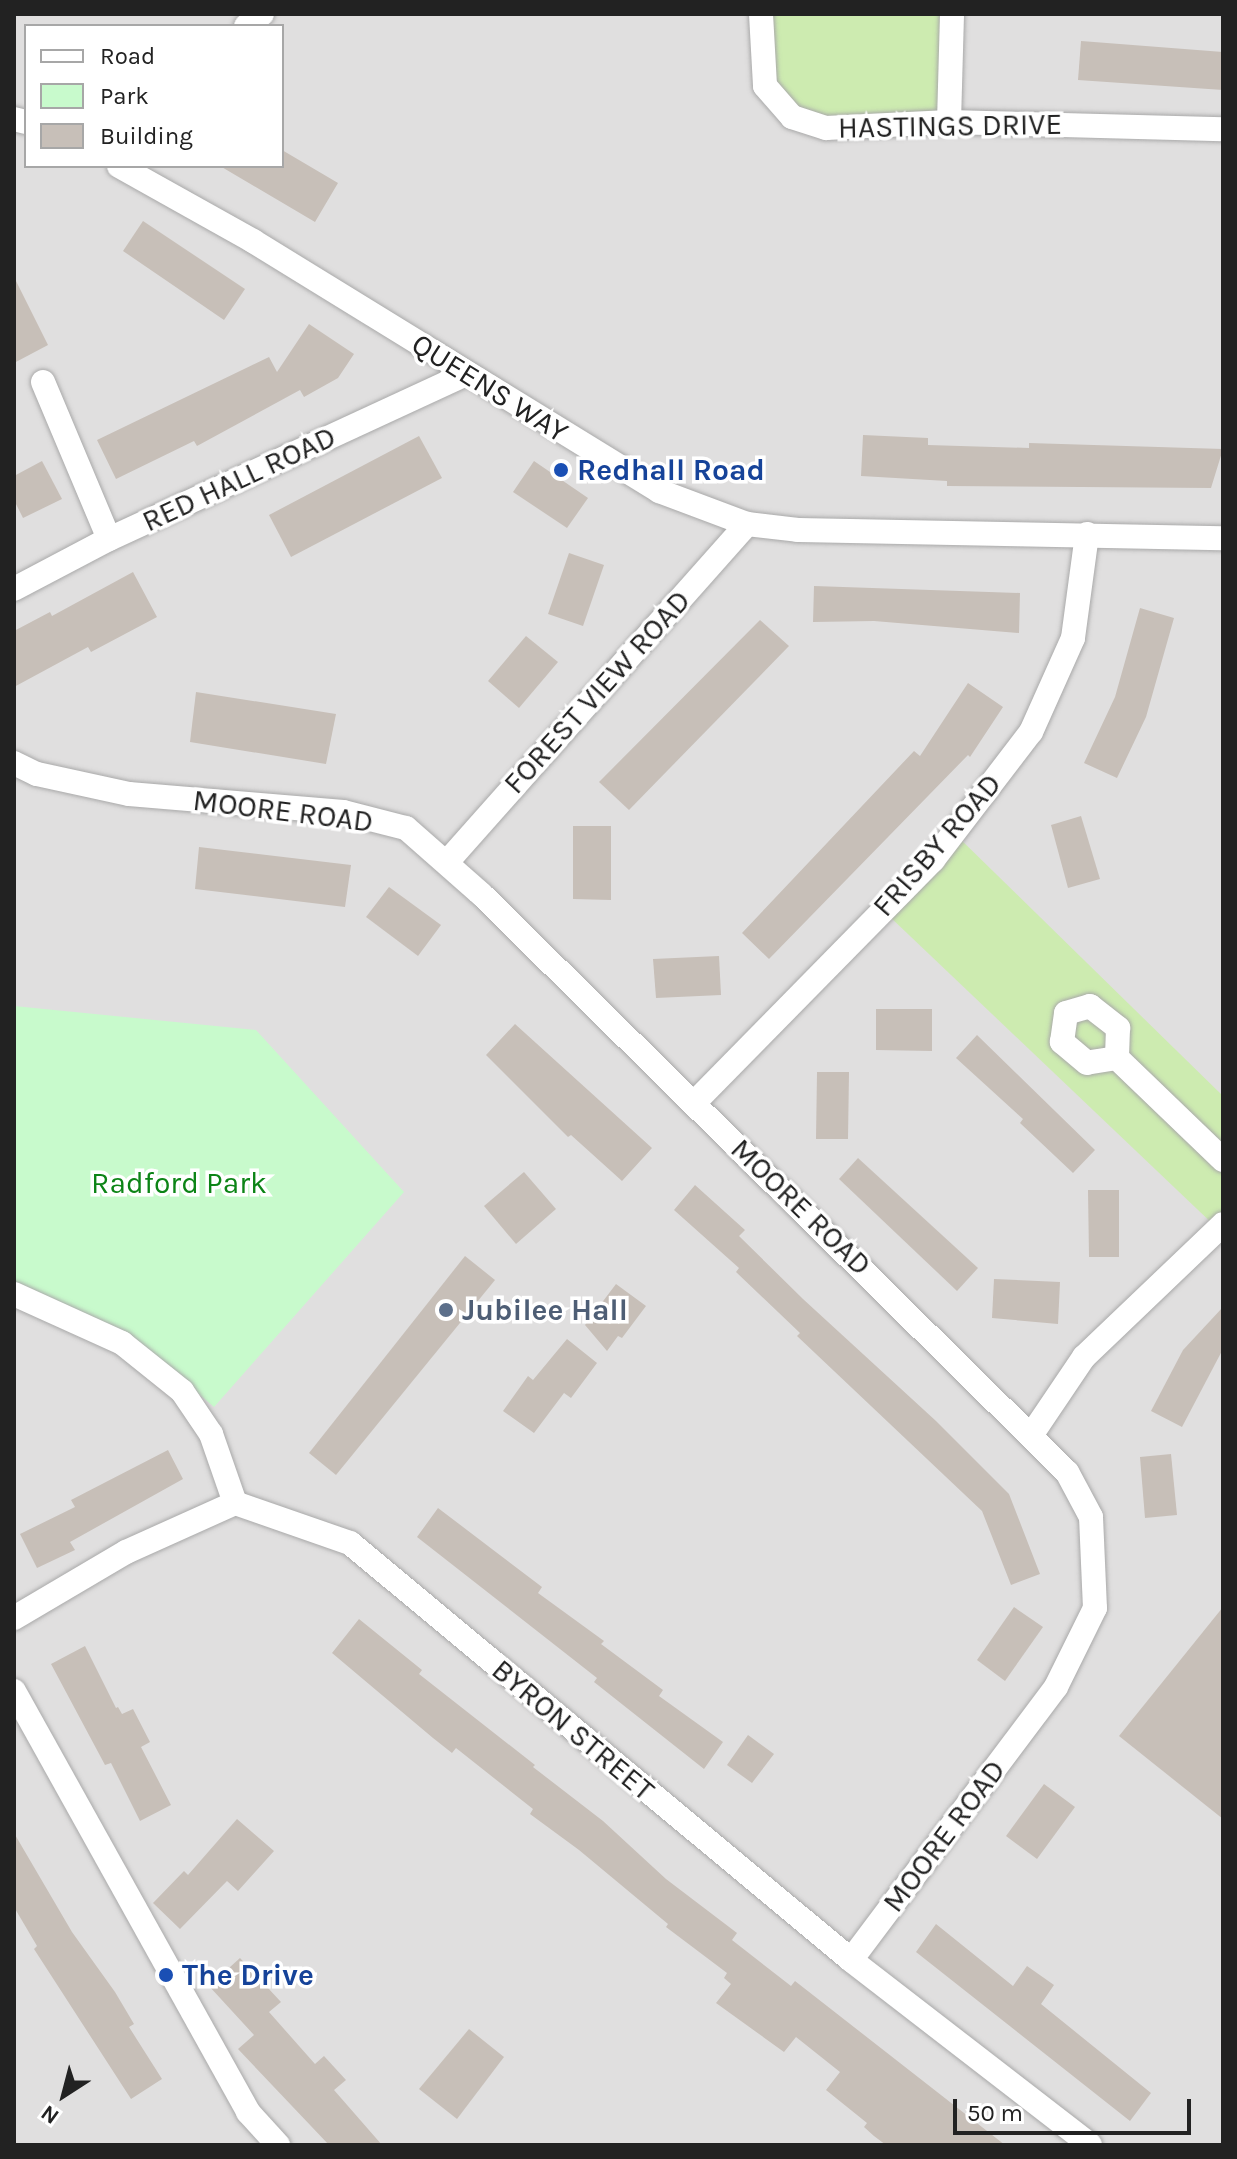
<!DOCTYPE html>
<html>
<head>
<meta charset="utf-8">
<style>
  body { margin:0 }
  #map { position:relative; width:1237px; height:2159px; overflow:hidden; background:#f2efe9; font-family:Karla,sans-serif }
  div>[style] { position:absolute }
  .residential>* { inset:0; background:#e0dfdf }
  .grass>* { inset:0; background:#cdebb0 }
  .park>* { inset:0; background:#c8facc }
  .building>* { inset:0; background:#c7bfb8 }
  .roads { filter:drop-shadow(0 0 2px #a9a9a9) drop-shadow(0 0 2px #a9a9a9) }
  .street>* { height:24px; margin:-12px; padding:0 12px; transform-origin:12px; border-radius:12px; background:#fff }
  .dots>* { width:22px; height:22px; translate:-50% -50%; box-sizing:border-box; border:4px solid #fff; border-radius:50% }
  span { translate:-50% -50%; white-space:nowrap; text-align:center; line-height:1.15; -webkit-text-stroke:7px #fff; paint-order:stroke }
  .street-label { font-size:30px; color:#222 }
  .transit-label { font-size:30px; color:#164399; font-weight:700 }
  .left { translate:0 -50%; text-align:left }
  .park-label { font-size:30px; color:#0c8416 }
  .service-label { font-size:30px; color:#4e5e75; font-weight:700 }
  .frame { position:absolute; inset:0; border:16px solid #222; pointer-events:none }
  .legend { position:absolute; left:24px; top:24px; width:260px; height:144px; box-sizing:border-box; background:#fff; border:2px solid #a7a7a7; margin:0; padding:10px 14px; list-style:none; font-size:24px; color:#222 }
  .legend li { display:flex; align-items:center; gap:16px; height:40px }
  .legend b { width:40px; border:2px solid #a7a7a7 }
  .north { position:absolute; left:24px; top:2055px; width:80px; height:80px; -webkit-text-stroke:6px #fff; paint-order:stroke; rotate:216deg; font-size:22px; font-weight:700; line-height:32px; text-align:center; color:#222 }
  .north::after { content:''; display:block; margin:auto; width:28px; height:36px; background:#222; clip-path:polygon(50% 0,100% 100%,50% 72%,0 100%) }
  .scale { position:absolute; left:953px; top:2099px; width:238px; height:36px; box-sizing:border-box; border:4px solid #222; border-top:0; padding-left:10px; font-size:24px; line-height:28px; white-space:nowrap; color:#222; -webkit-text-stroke:6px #fff; paint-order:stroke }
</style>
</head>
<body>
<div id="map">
  <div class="residential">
    <i style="clip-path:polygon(evenodd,14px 14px,1223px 14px,1223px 2145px,14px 2145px,14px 14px,26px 26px,282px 26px,282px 166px,26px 166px,26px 26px)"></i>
  </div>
  <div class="grass">
    <i style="clip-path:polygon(761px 14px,951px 14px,949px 122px,826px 128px,765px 86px)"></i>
    <i style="clip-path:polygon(954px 833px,1223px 1096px,1223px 1223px,1218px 1229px,889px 916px)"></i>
  </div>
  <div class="park">
    <i style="clip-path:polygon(14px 1006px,256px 1030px,404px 1192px,214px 1407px,129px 1335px,14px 1282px)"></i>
  </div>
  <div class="building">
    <i style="clip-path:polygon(1081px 41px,1223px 52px,1223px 90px,1078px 80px)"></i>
    <i style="clip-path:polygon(282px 150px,338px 183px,315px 222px,220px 166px,282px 166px)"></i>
    <i style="clip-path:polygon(143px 221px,245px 289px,224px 320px,123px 251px)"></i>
    <i style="clip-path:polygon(14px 277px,48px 345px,14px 363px)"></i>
    <i style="clip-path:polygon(309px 324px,354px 354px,338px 378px,304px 397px,300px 390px,197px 446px,194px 441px,116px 479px,97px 440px,269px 357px,277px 372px)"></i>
    <i style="clip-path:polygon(863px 435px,928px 438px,928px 445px,1029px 448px,1029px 443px,1223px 449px,1211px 488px,947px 486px,947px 481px,861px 476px)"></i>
    <i style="clip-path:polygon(419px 436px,442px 478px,291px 557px,269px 515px)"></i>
    <i style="clip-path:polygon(42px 461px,62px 499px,23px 518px,14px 500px,14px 476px)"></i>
    <i style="clip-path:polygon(534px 461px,588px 498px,567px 528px,513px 492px)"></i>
    <i style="clip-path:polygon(569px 553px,604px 565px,583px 626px,548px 614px)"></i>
    <i style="clip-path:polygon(133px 572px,157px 617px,91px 652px,88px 647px,14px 687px,14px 631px,50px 612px,52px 616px)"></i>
    <i style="clip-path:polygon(814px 586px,1020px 593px,1019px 633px,874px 621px,813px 622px)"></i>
    <i style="clip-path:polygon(1140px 608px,1174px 618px,1146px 717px,1117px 778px,1084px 763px,1115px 697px)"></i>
    <i style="clip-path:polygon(760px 620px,789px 646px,629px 810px,599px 782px)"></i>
    <i style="clip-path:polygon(526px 636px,558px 662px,519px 708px,488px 681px)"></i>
    <i style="clip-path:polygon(968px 683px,1003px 707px,970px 757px,968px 755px,769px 959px,742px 933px,914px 751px,920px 756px)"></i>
    <i style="clip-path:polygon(196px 692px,336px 714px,326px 764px,190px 742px)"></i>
    <i style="clip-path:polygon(1081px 816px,1100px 879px,1068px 888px,1051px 825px)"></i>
    <i style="clip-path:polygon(573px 826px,611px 826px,611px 900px,573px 899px)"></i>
    <i style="clip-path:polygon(199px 847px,351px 865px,345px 907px,195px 889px)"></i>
    <i style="clip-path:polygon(389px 887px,441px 925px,418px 956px,366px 917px)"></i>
    <i style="clip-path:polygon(719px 956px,721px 995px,656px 998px,653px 959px)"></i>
    <i style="clip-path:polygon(876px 1009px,932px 1009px,932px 1051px,876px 1050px)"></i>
    <i style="clip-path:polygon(515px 1024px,652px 1148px,622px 1181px,571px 1135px,568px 1137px,486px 1055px)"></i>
    <i style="clip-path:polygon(977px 1035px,1095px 1150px,1073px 1173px,1020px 1123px,1023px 1119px,956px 1058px)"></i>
    <i style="clip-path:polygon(817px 1072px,849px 1072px,848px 1139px,816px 1139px)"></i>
    <i style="clip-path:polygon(858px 1158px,978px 1268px,957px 1291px,839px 1179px)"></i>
    <i style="clip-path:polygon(524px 1172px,556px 1209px,516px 1244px,484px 1206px)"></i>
    <i style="clip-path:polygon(695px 1185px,745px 1230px,739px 1236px,803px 1299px,936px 1421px,1009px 1494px,1040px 1574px,1011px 1585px,982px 1511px,797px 1336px,800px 1333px,736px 1272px,739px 1268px,674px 1210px)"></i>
    <i style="clip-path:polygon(1088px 1190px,1119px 1190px,1119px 1257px,1089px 1257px)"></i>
    <i style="clip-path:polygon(465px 1256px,495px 1280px,336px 1475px,309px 1453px)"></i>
    <i style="clip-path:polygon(994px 1279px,1060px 1282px,1058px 1324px,992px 1318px)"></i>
    <i style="clip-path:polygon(616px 1284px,646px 1306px,622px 1338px,618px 1336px,607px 1351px,585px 1325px)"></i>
    <i style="clip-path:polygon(1223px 1307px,1223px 1349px,1182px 1427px,1151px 1411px,1183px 1350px)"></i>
    <i style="clip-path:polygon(567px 1339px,597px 1363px,571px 1398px,564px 1393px,534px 1433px,503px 1411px,528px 1376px,533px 1380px)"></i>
    <i style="clip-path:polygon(168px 1450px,183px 1479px,70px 1542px,75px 1550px,37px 1568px,20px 1534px,75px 1507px,71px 1500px)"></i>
    <i style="clip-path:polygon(1171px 1454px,1177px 1515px,1145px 1518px,1140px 1457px)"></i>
    <i style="clip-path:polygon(438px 1508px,542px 1587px,538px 1593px,604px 1641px,601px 1644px,663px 1690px,659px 1696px,723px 1742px,704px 1769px,594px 1682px,597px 1678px,417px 1537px)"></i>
    <i style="clip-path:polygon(1014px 1607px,1043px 1627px,1005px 1681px,977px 1660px)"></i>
    <i style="clip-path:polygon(1223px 1607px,1223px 1819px,1119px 1736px)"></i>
    <i style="clip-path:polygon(359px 1619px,422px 1670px,419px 1674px,535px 1765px,533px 1767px,603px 1821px,666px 1879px,737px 1933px,732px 1940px,791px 1986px,795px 1981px,1005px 2145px,886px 2145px,874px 2136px,864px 2127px,867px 2123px,826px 2090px,840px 2072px,796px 2037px,784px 2052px,716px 2003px,731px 1984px,724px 1978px,727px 1973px,666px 1927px,668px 1924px,579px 1850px,530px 1814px,533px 1809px,456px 1748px,452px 1753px,433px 1738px,332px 1653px)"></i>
    <i style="clip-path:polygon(85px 1646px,116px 1708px,118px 1707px,122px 1714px,133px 1709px,150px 1742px,141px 1747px,171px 1805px,140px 1821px,111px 1763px,105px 1765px,51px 1664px)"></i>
    <i style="clip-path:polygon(748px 1735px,774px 1754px,752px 1783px,727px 1765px)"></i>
    <i style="clip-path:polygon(1044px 1784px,1075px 1807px,1037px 1859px,1006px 1836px)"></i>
    <i style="clip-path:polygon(237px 1819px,274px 1851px,238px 1891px,227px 1881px,180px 1929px,153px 1903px,184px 1871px,188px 1875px)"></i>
    <i style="clip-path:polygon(14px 1833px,72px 1932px,115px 1992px,134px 2024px,129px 2027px,162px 2079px,131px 2099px,34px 1949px,37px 1946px,14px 1907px)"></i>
    <i style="clip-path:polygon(936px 1924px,1013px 1986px,1027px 1966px,1054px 1985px,1041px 2004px,1151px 2093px,1130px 2121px,916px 1952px)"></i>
    <i style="clip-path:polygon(240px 1958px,281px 2002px,269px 2012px,315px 2064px,324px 2056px,346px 2080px,334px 2090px,382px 2145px,329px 2145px,238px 2049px,254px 2035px,209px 1986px)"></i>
    <i style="clip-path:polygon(469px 2029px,504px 2057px,457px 2119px,419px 2089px)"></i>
  </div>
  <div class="roads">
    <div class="street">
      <i style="left:761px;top:14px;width:72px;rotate:86.8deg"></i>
      <i style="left:765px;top:86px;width:41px;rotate:48.9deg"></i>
      <i style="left:792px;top:117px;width:36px;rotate:18deg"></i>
      <i style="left:826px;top:128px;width:123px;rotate:-2.8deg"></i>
      <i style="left:949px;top:122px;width:274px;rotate:1.5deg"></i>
      <i style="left:246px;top:26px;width:20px;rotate:-37deg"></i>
      <i style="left:14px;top:119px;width:12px;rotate:14deg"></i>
      <i style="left:949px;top:122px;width:108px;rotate:-88.4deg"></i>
      <i style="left:119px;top:166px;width:154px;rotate:29.2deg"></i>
      <i style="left:253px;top:241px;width:477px;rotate:31.6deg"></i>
      <i style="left:659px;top:491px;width:94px;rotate:20.6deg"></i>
      <i style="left:747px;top:524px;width:51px;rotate:6.7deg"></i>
      <i style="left:798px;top:530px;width:425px;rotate:1.1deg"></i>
      <i style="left:43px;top:382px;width:170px;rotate:67.2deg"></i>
      <i style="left:14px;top:589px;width:107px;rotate:-27.8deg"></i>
      <i style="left:109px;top:539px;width:393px;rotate:-24.8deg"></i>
      <i style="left:14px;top:763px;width:25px;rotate:26deg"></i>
      <i style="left:37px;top:774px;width:94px;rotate:12.3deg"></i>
      <i style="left:129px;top:794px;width:215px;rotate:4.8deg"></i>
      <i style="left:343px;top:812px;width:65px;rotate:14.3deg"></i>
      <i style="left:406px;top:828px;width:100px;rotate:41.3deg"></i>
      <i style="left:481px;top:894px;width:823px;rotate:44.61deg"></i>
      <i style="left:1067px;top:1472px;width:51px;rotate:61.9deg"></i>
      <i style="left:1091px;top:1517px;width:91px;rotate:87.5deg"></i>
      <i style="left:1095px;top:1608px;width:88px;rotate:116.3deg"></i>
      <i style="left:1056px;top:1687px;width:341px;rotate:126.9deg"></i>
      <i style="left:447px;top:862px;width:452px;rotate:-48.4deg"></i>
      <i style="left:1117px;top:1058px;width:30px;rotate:171deg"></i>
      <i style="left:1087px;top:1063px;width:33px;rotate:-140deg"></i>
      <i style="left:1062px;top:1042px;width:29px;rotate:-82deg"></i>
      <i style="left:1066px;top:1013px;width:25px;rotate:-16deg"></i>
      <i style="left:1090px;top:1006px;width:36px;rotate:38deg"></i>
      <i style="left:1118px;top:1028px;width:30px;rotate:92deg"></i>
      <i style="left:1117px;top:1058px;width:147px;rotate:43.9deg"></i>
      <i style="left:694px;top:1103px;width:341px;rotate:-45.5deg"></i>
      <i style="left:933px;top:860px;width:161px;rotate:-52.6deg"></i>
      <i style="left:1031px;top:732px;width:103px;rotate:-65.9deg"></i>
      <i style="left:1073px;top:638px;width:105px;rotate:-82.3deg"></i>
      <i style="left:14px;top:1294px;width:119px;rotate:24.4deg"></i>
      <i style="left:122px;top:1343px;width:77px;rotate:38.7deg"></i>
      <i style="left:182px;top:1391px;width:52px;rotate:56deg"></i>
      <i style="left:211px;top:1434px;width:73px;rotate:70.8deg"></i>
      <i style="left:1032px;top:1434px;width:93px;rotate:-56deg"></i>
      <i style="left:1084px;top:1357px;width:192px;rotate:-43.7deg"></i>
      <i style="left:14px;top:1618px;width:130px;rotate:-30.5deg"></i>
      <i style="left:126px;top:1552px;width:120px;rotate:-24.2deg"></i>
      <i style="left:235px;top:1503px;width:122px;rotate:19.2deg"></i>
      <i style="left:350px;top:1543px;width:652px;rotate:39.77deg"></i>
      <i style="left:851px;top:1960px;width:302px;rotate:37.7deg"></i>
      <i style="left:14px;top:1691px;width:482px;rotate:60.9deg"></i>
      <i style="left:248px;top:2112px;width:45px;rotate:47.7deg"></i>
    </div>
  </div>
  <div class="dots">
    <i style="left:561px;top:470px;background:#1a4fb4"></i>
    <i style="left:446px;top:1310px;background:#5c6f8a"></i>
    <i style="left:166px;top:1975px;background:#1a4fb4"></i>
  </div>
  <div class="street-label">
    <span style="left:950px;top:126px;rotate:-1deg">HASTINGS DRIVE</span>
    <span style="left:490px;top:388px;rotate:32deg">QUEENS WAY</span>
    <span style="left:239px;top:479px;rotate:-25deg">RED HALL ROAD</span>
    <span style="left:597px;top:692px;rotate:-48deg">FOREST VIEW ROAD</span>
    <span style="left:283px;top:811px;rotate:7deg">MOORE ROAD</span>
    <span style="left:937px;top:845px;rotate:-49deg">FRISBY ROAD</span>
    <span style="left:801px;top:1207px;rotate:44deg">MOORE ROAD</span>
    <span style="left:573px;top:1730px;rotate:40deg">BYRON STREET</span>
    <span style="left:944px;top:1836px;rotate:-53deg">MOORE ROAD</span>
  </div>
  <div class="transit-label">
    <span class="left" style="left:577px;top:470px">Redhall Road</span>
    <span class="left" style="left:182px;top:1975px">The Drive</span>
  </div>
  <div class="park-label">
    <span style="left:179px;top:1183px">Radford Park</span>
  </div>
  <div class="service-label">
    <span class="left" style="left:462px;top:1310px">Jubilee Hall</span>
  </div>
  <div class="frame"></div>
  <ul class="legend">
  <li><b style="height:10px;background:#fff"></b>Road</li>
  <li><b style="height:22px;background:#c8facc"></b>Park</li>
  <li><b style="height:22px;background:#c7bfb8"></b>Building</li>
  </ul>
  <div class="north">N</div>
  <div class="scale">50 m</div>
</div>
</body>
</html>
